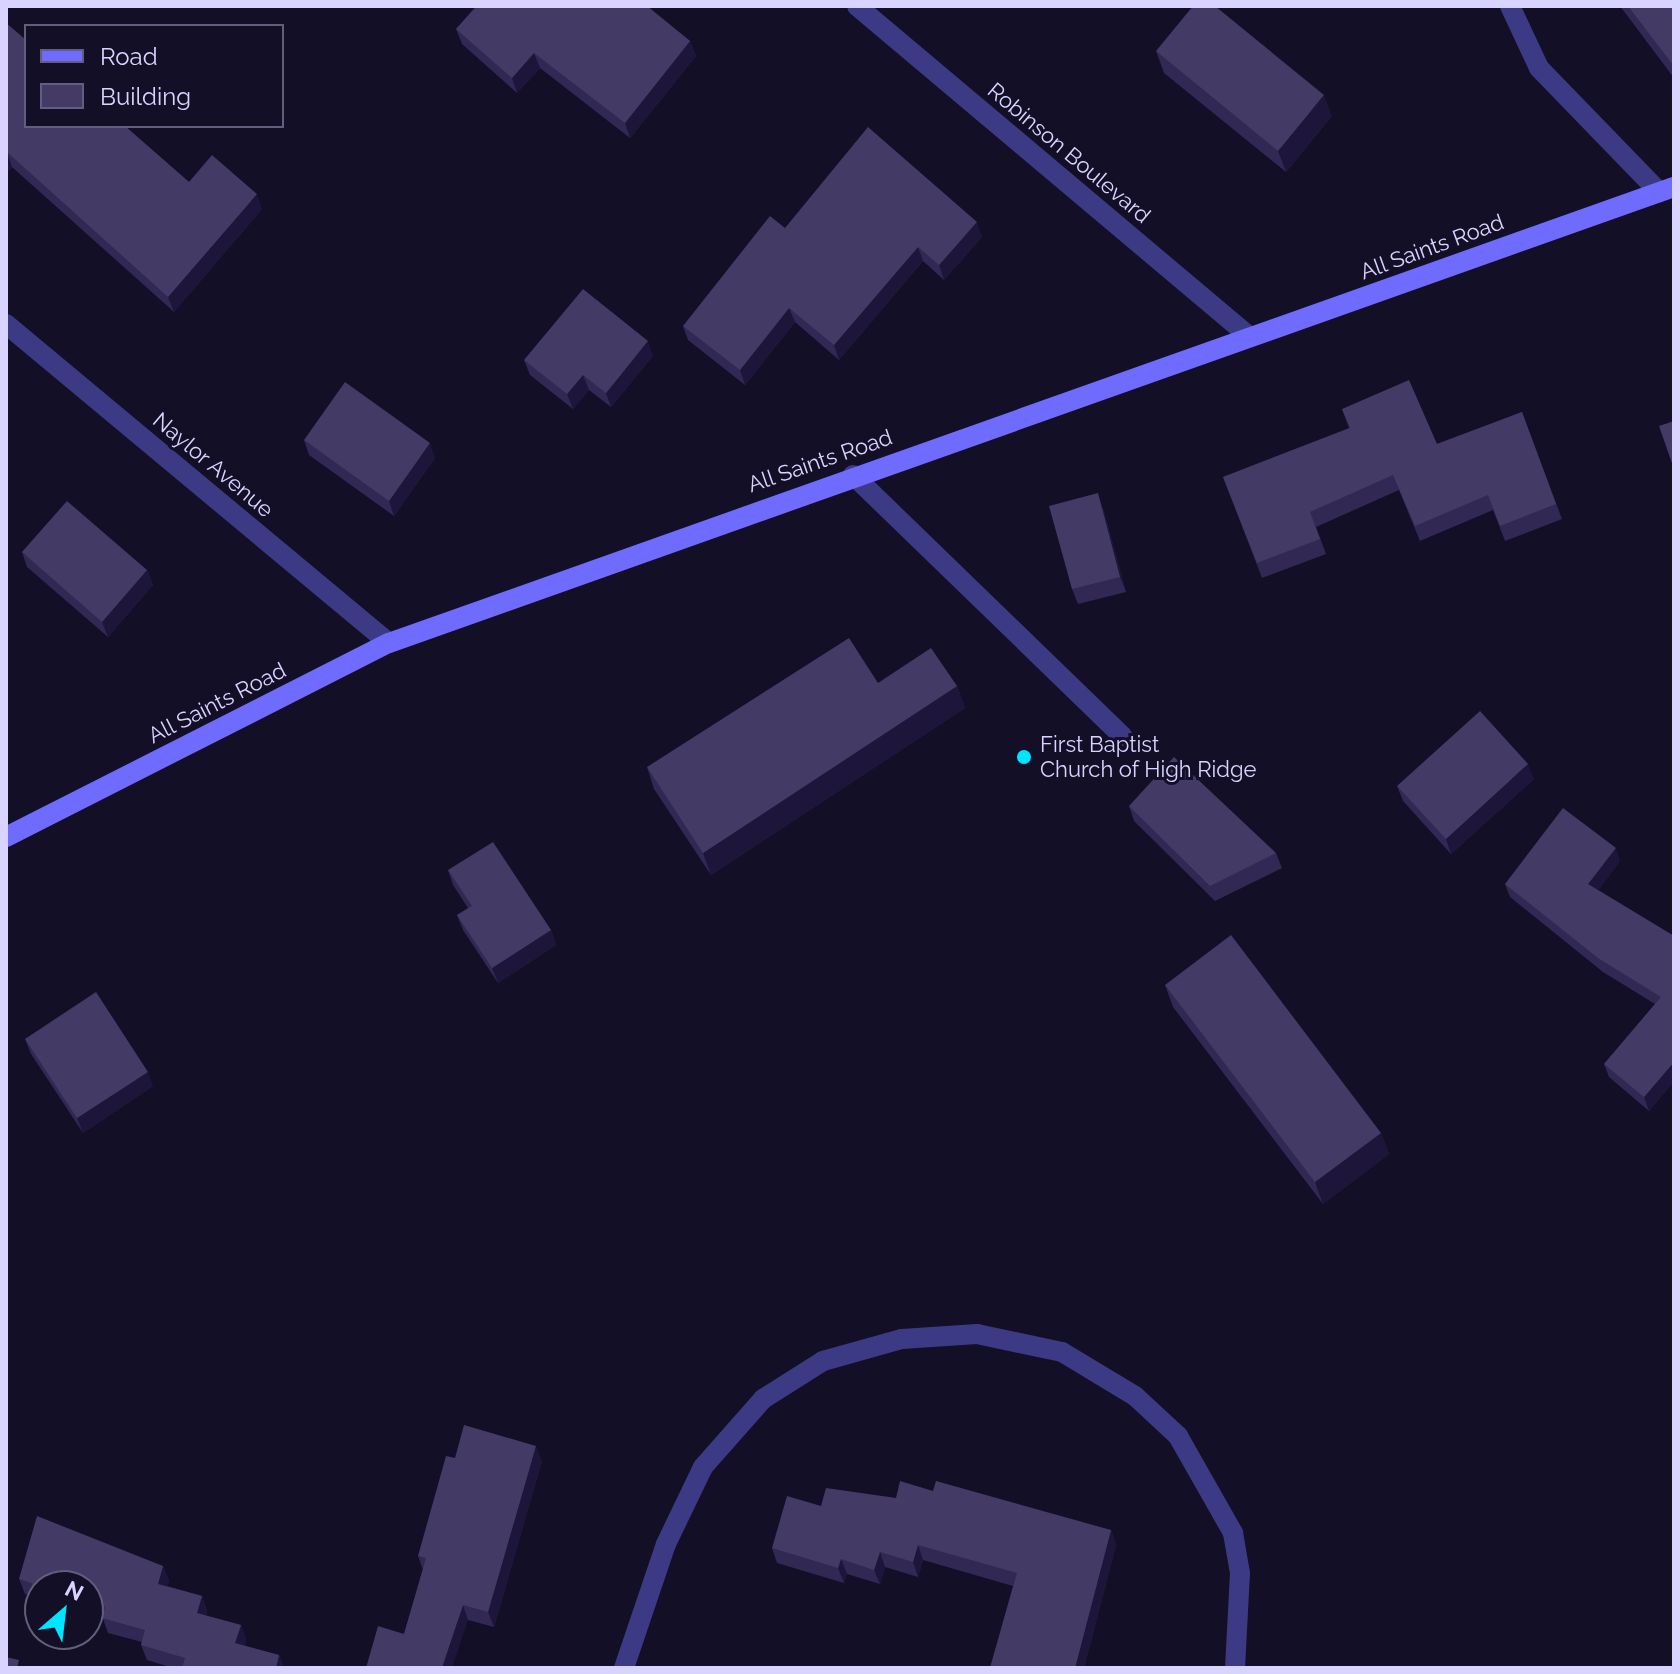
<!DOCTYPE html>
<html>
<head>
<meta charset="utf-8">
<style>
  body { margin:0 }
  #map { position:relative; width:1680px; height:1674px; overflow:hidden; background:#130f26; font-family:Raleway,sans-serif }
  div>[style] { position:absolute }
  .lane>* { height:20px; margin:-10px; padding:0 10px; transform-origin:10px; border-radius:10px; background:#3d3a85 }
  .street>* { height:20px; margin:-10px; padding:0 10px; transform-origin:10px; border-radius:10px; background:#3d3a85 }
  .secondary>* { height:20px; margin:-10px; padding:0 10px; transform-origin:10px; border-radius:10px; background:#6f6bff }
  .wall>* { inset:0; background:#312854 }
  .shaded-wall>* { inset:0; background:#1d163a }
  .building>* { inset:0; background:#433a66 }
  .dots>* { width:22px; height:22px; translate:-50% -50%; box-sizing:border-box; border:4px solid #130f26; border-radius:50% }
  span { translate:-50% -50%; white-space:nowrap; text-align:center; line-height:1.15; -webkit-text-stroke:6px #130f26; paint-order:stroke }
  .street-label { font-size:22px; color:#d9d4ff }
  .poi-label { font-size:22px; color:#d9d4ff }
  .left { translate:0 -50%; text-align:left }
  .frame { position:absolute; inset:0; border:8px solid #d9d4ff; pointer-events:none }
  .legend { position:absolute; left:24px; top:24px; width:260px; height:104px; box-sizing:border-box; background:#130f26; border:2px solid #625e7d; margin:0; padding:10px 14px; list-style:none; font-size:24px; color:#d9d4ff }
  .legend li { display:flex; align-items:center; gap:16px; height:40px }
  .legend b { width:40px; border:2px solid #625e7d }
  .north { position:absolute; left:24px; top:1570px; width:80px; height:80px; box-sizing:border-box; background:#130f26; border:2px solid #625e7d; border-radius:50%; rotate:28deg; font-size:22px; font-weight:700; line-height:32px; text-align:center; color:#d9d4ff }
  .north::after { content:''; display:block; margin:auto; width:28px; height:36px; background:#00e5ff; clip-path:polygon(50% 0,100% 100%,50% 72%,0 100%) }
</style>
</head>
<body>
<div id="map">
  <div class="lane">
    <i style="left:1510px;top:6px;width:68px;rotate:64.9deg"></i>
    <i style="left:1539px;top:68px;width:173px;rotate:45.9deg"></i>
    <i style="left:853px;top:475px;width:375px;rotate:44.1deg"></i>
  </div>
  <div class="street">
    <i style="left:857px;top:6px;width:514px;rotate:40.11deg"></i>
    <i style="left:6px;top:324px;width:498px;rotate:39.8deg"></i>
    <i style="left:624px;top:1668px;width:131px;rotate:-71.3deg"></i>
    <i style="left:666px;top:1544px;width:85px;rotate:-64.3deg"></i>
    <i style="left:703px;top:1467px;width:91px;rotate:-48.6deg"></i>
    <i style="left:763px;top:1399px;width:71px;rotate:-32.3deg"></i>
    <i style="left:823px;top:1361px;width:82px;rotate:-15.6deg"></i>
    <i style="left:902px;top:1339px;width:75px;rotate:-3.8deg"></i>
    <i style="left:977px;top:1334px;width:87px;rotate:12deg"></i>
    <i style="left:1062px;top:1352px;width:85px;rotate:31.1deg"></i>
    <i style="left:1135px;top:1396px;width:59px;rotate:42.9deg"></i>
    <i style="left:1178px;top:1436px;width:112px;rotate:60.4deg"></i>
    <i style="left:1233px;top:1533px;width:41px;rotate:80.1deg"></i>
    <i style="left:1240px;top:1573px;width:95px;rotate:93deg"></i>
  </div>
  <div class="secondary">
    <i style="left:6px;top:837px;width:429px;rotate:-26.9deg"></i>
    <i style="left:389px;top:643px;width:1364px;rotate:-19.54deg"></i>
  </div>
  <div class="wall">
    <i style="clip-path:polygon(476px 6px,647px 6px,690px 41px,696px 56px,630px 138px,540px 68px,517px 93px,462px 44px,456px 29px)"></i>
    <i style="clip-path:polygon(1620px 6px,1674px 6px,1674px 78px)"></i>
    <i style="clip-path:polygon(6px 23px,189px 182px,262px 209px,174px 312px,12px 167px,6px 173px)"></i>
    <i style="clip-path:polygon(1156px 51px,1332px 116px,1286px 172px,1164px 73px)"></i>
    <i style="clip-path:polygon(785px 228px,982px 237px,944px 280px,923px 261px,839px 360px,795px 322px,745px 385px,688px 340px,683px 326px)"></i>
    <i style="clip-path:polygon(653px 356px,611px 407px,589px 390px,573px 409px,530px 375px,524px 360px)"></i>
    <i style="clip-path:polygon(1342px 409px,1437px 444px,1522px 412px,1562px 519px,1505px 541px,1493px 510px,1420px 541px,1399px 490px,1316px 527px,1326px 554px,1262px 578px,1223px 477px,1349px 428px)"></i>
    <i style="clip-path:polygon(304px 440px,435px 458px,394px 516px,309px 455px)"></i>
    <i style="clip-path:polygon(1103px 508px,1126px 592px,1078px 604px,1072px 589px)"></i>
    <i style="clip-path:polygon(22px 552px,147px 570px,153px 585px,108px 637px,27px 567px)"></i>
    <i style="clip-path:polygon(878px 683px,957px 686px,965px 708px,711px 875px,654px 789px,647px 767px)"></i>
    <i style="clip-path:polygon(1534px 779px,1451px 854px,1403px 801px,1397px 786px)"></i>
    <i style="clip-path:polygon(1129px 806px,1276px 853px,1282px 868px,1215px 901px,1134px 821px)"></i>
    <i style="clip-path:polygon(1620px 861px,1598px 890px,1674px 936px,1674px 1081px,1649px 1111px,1609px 1077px,1604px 1064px,1655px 1004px,1603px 972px,1510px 897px,1505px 884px)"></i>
    <i style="clip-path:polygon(448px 870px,551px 930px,556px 945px,498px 983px,463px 930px,457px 915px,468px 908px,453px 885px)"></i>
    <i style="clip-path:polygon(1165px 985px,1381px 1133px,1389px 1154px,1323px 1204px,1173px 1007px)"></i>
    <i style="clip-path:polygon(25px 1039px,153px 1086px,83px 1133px,31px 1054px)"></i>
    <i style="clip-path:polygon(455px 1458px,542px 1461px,494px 1627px,468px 1620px,404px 1634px,423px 1570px,418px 1556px)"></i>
    <i style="clip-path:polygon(933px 1491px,1111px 1530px,1116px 1545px,1084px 1668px,990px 1668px,1013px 1586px,923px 1560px,918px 1577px,885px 1567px,880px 1584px,847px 1574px,844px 1583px,777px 1563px,772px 1548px,821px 1506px,896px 1498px)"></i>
    <i style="clip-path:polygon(163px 1566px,169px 1581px,167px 1586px,202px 1596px,207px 1611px,206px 1616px,241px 1625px,246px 1640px,244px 1646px,279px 1655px,284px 1668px,173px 1668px,147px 1660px,141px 1645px,142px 1642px,108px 1633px,103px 1619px,88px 1614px,88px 1586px,40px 1586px,40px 1599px,25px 1594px,19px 1579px)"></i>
  </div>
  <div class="shaded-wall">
    <i style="clip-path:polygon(690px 41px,696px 56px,630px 138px,625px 123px)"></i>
    <i style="clip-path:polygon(534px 53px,540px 68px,517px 93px,512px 78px)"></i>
    <i style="clip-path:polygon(1324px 95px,1332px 116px,1286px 172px,1278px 151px)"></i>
    <i style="clip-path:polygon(7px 152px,12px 167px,6px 173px,6px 153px)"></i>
    <i style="clip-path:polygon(257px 194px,262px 209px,174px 312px,168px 297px)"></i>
    <i style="clip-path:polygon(977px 222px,982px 237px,944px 280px,939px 265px)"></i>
    <i style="clip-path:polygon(918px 247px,923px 261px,839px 360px,834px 345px)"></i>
    <i style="clip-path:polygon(789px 308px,795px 322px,745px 385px,740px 370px)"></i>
    <i style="clip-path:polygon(648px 341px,653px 356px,611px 407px,606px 393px)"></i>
    <i style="clip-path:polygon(583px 375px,589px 390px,573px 409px,567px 394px)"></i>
    <i style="clip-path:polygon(430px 443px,435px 458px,394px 516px,389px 501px)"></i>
    <i style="clip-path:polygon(1098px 493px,1103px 508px,1126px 592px,1120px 577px)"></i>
    <i style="clip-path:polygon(147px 570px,153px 585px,108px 637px,102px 622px)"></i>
    <i style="clip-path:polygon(957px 686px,965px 708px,711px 875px,703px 853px)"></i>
    <i style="clip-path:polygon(1528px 764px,1534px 779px,1451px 854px,1446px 839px)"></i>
    <i style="clip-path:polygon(1616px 848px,1620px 861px,1593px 898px,1588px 884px)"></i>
    <i style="clip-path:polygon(551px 930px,556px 945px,498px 983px,492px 968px)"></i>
    <i style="clip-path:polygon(1674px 1062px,1674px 1081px,1649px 1111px,1644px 1097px)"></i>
    <i style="clip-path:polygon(148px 1072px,153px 1086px,83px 1133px,77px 1118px)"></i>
    <i style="clip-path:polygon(1381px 1133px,1389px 1154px,1323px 1204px,1315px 1182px)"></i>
    <i style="clip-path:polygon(536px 1446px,542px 1461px,494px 1627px,488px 1612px)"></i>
    <i style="clip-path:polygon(1111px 1530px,1116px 1545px,1084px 1668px,1075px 1668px)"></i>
    <i style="clip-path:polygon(918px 1545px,923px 1560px,918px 1577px,913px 1562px)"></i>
    <i style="clip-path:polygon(880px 1552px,885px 1567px,880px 1584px,874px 1570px)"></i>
    <i style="clip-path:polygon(841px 1559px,847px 1574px,844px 1583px,838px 1568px)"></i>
    <i style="clip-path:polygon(163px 1566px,169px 1581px,164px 1598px,158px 1584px)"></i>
    <i style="clip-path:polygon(202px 1596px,207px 1611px,202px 1628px,197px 1613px)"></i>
    <i style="clip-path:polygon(463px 1605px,468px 1620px,452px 1668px,442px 1668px)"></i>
    <i style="clip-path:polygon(241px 1625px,246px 1640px,241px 1658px,235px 1643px)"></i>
    <i style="clip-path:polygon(279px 1655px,284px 1668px,276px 1668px)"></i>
  </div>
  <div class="building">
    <i style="clip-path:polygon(477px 6px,647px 6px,690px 41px,625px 123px,534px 53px,512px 78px,456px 29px)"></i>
    <i style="clip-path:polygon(1193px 6px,1215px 6px,1324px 95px,1278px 151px,1156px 51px)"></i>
    <i style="clip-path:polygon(1628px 6px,1674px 6px,1674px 65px,1673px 65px)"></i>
    <i style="clip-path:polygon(6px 23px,26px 40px,26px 126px,125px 126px,189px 182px,212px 155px,257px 194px,168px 297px,7px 152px,6px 153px)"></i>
    <i style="clip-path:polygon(868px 127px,977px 222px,939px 265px,918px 247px,834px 345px,789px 308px,740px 370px,683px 326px,770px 216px,785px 228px)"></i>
    <i style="clip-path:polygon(583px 289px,648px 341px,606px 393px,583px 375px,567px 394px,524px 360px)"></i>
    <i style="clip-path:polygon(1409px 380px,1437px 444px,1522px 412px,1556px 504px,1500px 526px,1488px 495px,1415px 526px,1393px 475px,1310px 512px,1320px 539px,1257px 563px,1223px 477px,1350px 428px,1342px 409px)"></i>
    <i style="clip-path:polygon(345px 382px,430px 443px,389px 501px,304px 440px)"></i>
    <i style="clip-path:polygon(1674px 421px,1674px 469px,1659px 426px)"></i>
    <i style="clip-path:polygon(1098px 493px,1120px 577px,1072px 589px,1049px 506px)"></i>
    <i style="clip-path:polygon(67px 501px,147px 570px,102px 622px,22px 552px)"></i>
    <i style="clip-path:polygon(849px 638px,878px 683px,931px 648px,957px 686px,703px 853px,647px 767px)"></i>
    <i style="clip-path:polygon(1480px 711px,1528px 764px,1446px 839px,1397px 786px)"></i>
    <i style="clip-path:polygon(1174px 757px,1276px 853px,1210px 886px,1129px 806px)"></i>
    <i style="clip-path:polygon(1563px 808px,1616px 848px,1588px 884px,1674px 936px,1674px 1062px,1644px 1097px,1604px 1064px,1661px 997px,1598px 958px,1505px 884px)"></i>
    <i style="clip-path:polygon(493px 842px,551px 930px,492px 968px,457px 915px,472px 906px,448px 870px)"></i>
    <i style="clip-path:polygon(1231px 935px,1381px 1133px,1315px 1182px,1165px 985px)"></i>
    <i style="clip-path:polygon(96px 992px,148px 1072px,77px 1118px,25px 1039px)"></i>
    <i style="clip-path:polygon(464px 1425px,536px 1446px,488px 1612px,463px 1605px,442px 1668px,366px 1668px,378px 1626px,404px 1634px,426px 1558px,418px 1556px,446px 1456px,455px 1458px)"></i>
    <i style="clip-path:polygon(900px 1481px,933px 1491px,936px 1481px,1111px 1530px,1075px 1668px,990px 1668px,1017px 1573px,918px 1545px,913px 1562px,880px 1552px,874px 1570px,841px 1559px,838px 1568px,772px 1548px,787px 1496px,821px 1506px,826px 1488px,896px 1498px)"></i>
    <i style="clip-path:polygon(37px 1516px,163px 1566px,158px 1584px,202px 1596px,197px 1613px,241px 1625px,235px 1643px,279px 1655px,276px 1668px,182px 1668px,185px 1658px,141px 1645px,145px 1630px,102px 1618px,105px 1607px,88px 1601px,88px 1586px,40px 1586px,19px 1579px)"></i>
    <i style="clip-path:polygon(6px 1657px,19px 1660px,17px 1668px,6px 1668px)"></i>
  </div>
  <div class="dots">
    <i style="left:1024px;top:757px;background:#00e5ff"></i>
  </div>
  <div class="street-label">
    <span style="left:1069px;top:153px;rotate:40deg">Robinson Boulevard</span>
    <span style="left:1432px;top:247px;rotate:-20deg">All Saints Road</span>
    <span style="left:820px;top:461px;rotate:-19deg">All Saints Road</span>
    <span style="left:213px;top:465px;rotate:40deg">Naylor Avenue</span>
    <span style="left:217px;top:703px;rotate:-27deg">All Saints Road</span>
  </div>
  <div class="poi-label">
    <span class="left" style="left:1040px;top:757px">First Baptist<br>Church of High Ridge</span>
  </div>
  <div class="frame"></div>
  <ul class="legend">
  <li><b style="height:10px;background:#6f6bff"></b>Road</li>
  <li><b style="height:22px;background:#433a66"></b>Building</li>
  </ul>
  <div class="north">N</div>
</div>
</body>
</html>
